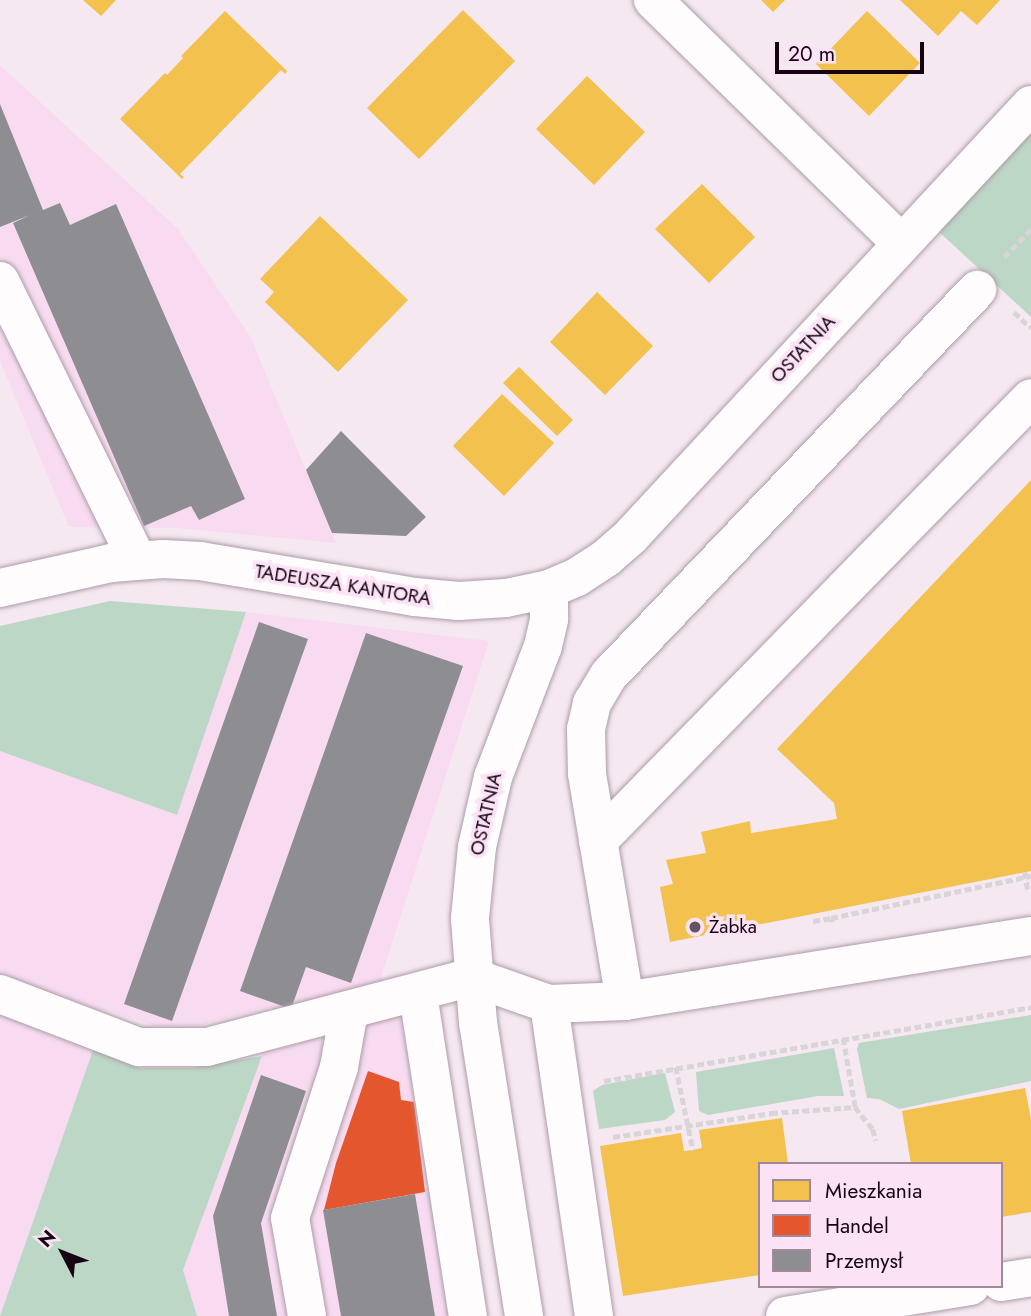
<!DOCTYPE html>
<html>
<head>
<meta charset="utf-8">
<style>
  body { margin:0 }
  #map { position:relative; width:1031px; height:1316px; overflow:hidden; background:#f5e8f1; font-family:Jost,sans-serif }
  div>[style] { position:absolute }
  .built>* { inset:0; background:#f8dbf0 }
  .green>* { inset:0; background:#bcd7c6 }
  .homes>* { inset:0; background:#f2c14e }
  .shops>* { inset:0; background:#e4572e }
  .industry>* { inset:0; background:#8d8d92 }
  .path>* { height:4.5px; margin-top:-2.25px; transform-origin:0; background:repeating-linear-gradient(90deg,#d8d4d7 0 7px,transparent 0 10.5px) }
  .roads { filter:drop-shadow(0 0 2px #ac9ca8) drop-shadow(0 0 2px #ac9ca8) }
  .minor>* { height:38px; margin:-19px; padding:0 19px; transform-origin:19px; border-radius:19px; background:#fefcfd }
  .dots>* { width:19px; height:19px; translate:-50% -50%; box-sizing:border-box; border:4px solid #fbe2f4; border-radius:50% }
  span { translate:-50% -50%; white-space:nowrap; text-align:center; line-height:1.15; -webkit-text-stroke:7px #fbe2f4; paint-order:stroke }
  .street-label { font-size:19px; color:#170413 }
  .poi-label { font-size:19px; color:#170413 }
  .left { translate:0 -50%; text-align:left }
  .legend { position:absolute; left:758px; top:1162px; width:245px; height:126px; box-sizing:border-box; background:#fbe2f4; border:2px solid #a0899a; margin:0; padding:9px 12px; list-style:none; font-size:21px; color:#170413 }
  .legend li { display:flex; align-items:center; gap:14px; height:35px }
  .legend b { width:35px; border:2px solid #a0899a }
  .north { position:absolute; left:28px; top:1218px; width:70px; height:70px; -webkit-text-stroke:5px #fbe2f4; paint-order:stroke; rotate:312deg; font-size:19px; font-weight:700; line-height:28px; text-align:center; color:#170413 }
  .north::after { content:''; display:block; margin:auto; width:24px; height:32px; background:#170413; clip-path:polygon(50% 0,100% 100%,50% 72%,0 100%) }
  .scale { position:absolute; left:775px; top:42px; width:149px; height:32px; box-sizing:border-box; border:4px solid #170413; border-top:0; padding-left:9px; font-size:21px; line-height:24px; white-space:nowrap; color:#170413; -webkit-text-stroke:5px #fbe2f4; paint-order:stroke }
</style>
</head>
<body>
<div id="map">
  <div class="built">
    <i style="clip-path:polygon(0 65px,178px 229px,251px 338px,336px 543px,178px 528px,69px 527px,0 361px)"></i>
    <i style="clip-path:polygon(246px 612px,489px 641px,381px 977px,430px 1036px,463px 1316px,197px 1316px,183px 1270px,262px 1056px,272px 1007px,202px 1025px,155px 1026px,107px 1010px,0 1316px,0 751px,176px 815px)"></i>
  </div>
  <div class="green">
    <i style="clip-path:polygon(1031px 129px,1031px 317px,937px 230px)"></i>
    <i style="clip-path:polygon(110px 601px,246px 612px,177px 815px,0 751px,0 626px)"></i>
    <i style="clip-path:polygon(1031px 1015px,1031px 1081px,899px 1109px,879px 1099px,867px 1098px,857px 1049px,859px 1043px)"></i>
    <i style="clip-path:polygon(834px 1048px,844px 1096px,818px 1096px,708px 1115px,699px 1111px,696px 1072px)"></i>
    <i style="clip-path:polygon(93px 1050px,141px 1068px,192px 1068px,262px 1056px,183px 1270px,197px 1316px,0 1316px)"></i>
    <i style="clip-path:polygon(665px 1073px,675px 1112px,665px 1120px,599px 1129px,593px 1091px,602px 1085px)"></i>
  </div>
  <div class="homes">
    <i style="clip-path:polygon(83px 0,116px 0,101px 16px)"></i>
    <i style="clip-path:polygon(761px 0,785px 0,773px 12px)"></i>
    <i style="clip-path:polygon(900px 0,1000px 0,977px 25px,961px 11px,938px 36px)"></i>
    <i style="clip-path:polygon(463px 10px,515px 61px,419px 159px,367px 108px)"></i>
    <i style="clip-path:polygon(225px 11px,287px 71px,285px 74px,281px 70px,180px 174px,184px 177px,182px 179px,120px 119px,165px 73px,167px 75px,183px 58px,181px 56px)"></i>
    <i style="clip-path:polygon(867px 11px,920px 63px,869px 116px,816px 64px)"></i>
    <i style="clip-path:polygon(587px 76px,645px 132px,594px 185px,536px 129px)"></i>
    <i style="clip-path:polygon(702px 184px,755px 237px,709px 283px,655px 229px)"></i>
    <i style="clip-path:polygon(320px 216px,408px 300px,338px 372px,265px 302px,274px 292px,260px 279px)"></i>
    <i style="clip-path:polygon(597px 292px,653px 346px,605px 395px,550px 342px)"></i>
    <i style="clip-path:polygon(519px 367px,573px 420px,557px 436px,503px 383px)"></i>
    <i style="clip-path:polygon(502px 394px,554px 443px,504px 496px,453px 446px)"></i>
    <i style="clip-path:polygon(1031px 480px,1031px 871px,670px 942px,660px 887px,673px 884px,666px 860px,706px 853px,701px 832px,750px 821px,751px 833px,837px 819px,834px 803px,777px 749px)"></i>
    <i style="clip-path:polygon(1025px 1088px,1031px 1119px,1031px 1212px,1001px 1217px,1001px 1164px,911px 1164px,902px 1111px)"></i>
    <i style="clip-path:polygon(782px 1118px,788px 1164px,760px 1164px,760px 1275px,623px 1296px,600px 1146px,681px 1133px,684px 1151px,693px 1150px,702px 1148px,699px 1130px)"></i>
  </div>
  <div class="shops">
    <i style="clip-path:polygon(368px 1071px,399px 1082px,401px 1100px,414px 1102px,425px 1192px,324px 1210px,336px 1163px)"></i>
  </div>
  <div class="industry">
    <i style="clip-path:polygon(0 104px,43px 210px,60px 203px,70px 225px,116px 204px,245px 499px,199px 520px,191px 506px,144px 526px,13px 223px,30px 215px,0 227px)"></i>
    <i style="clip-path:polygon(341px 431px,426px 517px,406px 536px,332px 533px,306px 470px)"></i>
    <i style="clip-path:polygon(259px 622px,308px 639px,172px 1021px,124px 1004px)"></i>
    <i style="clip-path:polygon(366px 633px,463px 666px,351px 983px,306px 967px,291px 1009px,240px 991px)"></i>
    <i style="clip-path:polygon(261px 1075px,306px 1091px,261px 1223px,277px 1316px,229px 1316px,213px 1216px)"></i>
    <i style="clip-path:polygon(415px 1194px,435px 1316px,341px 1316px,323px 1210px)"></i>
  </div>
  <div class="path">
    <i style="left:1004px;top:257px;width:39px;rotate:-46deg"></i>
    <i style="left:1014px;top:312px;width:23px;rotate:43deg"></i>
    <i style="left:1025px;top:872px;width:20px;rotate:81deg"></i>
    <i style="left:813px;top:921px;width:18px;rotate:-9deg"></i>
    <i style="left:832px;top:922px;width:4px;rotate:-104deg"></i>
    <i style="left:831px;top:918px;width:204px;rotate:-11.9deg"></i>
    <i style="left:676px;top:1067px;width:85px;rotate:78.4deg"></i>
    <i style="left:604px;top:1081px;width:433px;rotate:-9.8deg"></i>
    <i style="left:855px;top:1107px;width:28px;rotate:51deg"></i>
    <i style="left:873px;top:1129px;width:12px;rotate:76deg"></i>
    <i style="left:613px;top:1137px;width:160px;rotate:-8.6deg"></i>
    <i style="left:771px;top:1113px;width:84px;rotate:-4.1deg"></i>
    <i style="left:855px;top:1107px;width:69px;rotate:-100deg"></i>
  </div>
  <div class="roads">
    <div class="minor">
      <i style="left:653px;top:0;width:347px;rotate:44.4deg"></i>
      <i style="left:0;top:281px;width:311px;rotate:63.8deg"></i>
      <i style="left:0;top:588px;width:114px;rotate:-12.7deg"></i>
      <i style="left:111px;top:563px;width:52px;rotate:-4.4deg"></i>
      <i style="left:163px;top:559px;width:37px;rotate:3deg"></i>
      <i style="left:200px;top:561px;width:218px;rotate:9.5deg"></i>
      <i style="left:415px;top:597px;width:44px;rotate:5.2deg"></i>
      <i style="left:459px;top:601px;width:47px;rotate:-3.7deg"></i>
      <i style="left:506px;top:598px;width:44px;rotate:-11.8deg"></i>
      <i style="left:549px;top:589px;width:30px;rotate:-23deg"></i>
      <i style="left:577px;top:577px;width:35px;rotate:-33deg"></i>
      <i style="left:606px;top:558px;width:33px;rotate:-41deg"></i>
      <i style="left:631px;top:536px;width:588px;rotate:-47.14deg"></i>
      <i style="left:598px;top:841px;width:619px;rotate:-45.65deg"></i>
      <i style="left:472px;top:977px;width:82px;rotate:19.3deg"></i>
      <i style="left:549px;top:1004px;width:76px;rotate:-2.3deg"></i>
      <i style="left:625px;top:1001px;width:411px;rotate:-9.1deg"></i>
      <i style="left:0;top:994px;width:149px;rotate:20.9deg"></i>
      <i style="left:139px;top:1047px;width:68px"></i>
      <i style="left:207px;top:1047px;width:274px;rotate:-14.8deg"></i>
      <i style="left:418px;top:994px;width:326px;rotate:81.2deg"></i>
      <i style="left:625px;top:1001px;width:231px;rotate:-99.5deg"></i>
      <i style="left:587px;top:773px;width:44px;rotate:-91.3deg"></i>
      <i style="left:586px;top:729px;width:27px;rotate:-77deg"></i>
      <i style="left:592px;top:703px;width:33px;rotate:-59deg"></i>
      <i style="left:609px;top:675px;width:533px;rotate:-46.29deg"></i>
      <i style="left:549px;top:1004px;width:315px;rotate:81.8deg"></i>
      <i style="left:1001px;top:1282px;width:30px;rotate:-9deg"></i>
      <i style="left:307px;top:1316px;width:99px;rotate:-99.8deg"></i>
      <i style="left:290px;top:1218px;width:159px;rotate:-72deg"></i>
      <i style="left:339px;top:1067px;width:57px;rotate:-79.9deg"></i>
      <i style="left:524px;top:1316px;width:297px;rotate:-98.9deg"></i>
      <i style="left:478px;top:1023px;width:105px;rotate:-94.4deg"></i>
      <i style="left:470px;top:918px;width:71px;rotate:-84.4deg"></i>
      <i style="left:477px;top:847px;width:72px;rotate:-77.1deg"></i>
      <i style="left:493px;top:777px;width:140px;rotate:-69.1deg"></i>
      <i style="left:543px;top:646px;width:28px;rotate:-77deg"></i>
      <i style="left:549px;top:619px;width:30px;rotate:-90deg"></i>
      <i style="left:785px;top:1316px;width:188px;rotate:-9.2deg"></i>
    </div>
  </div>
  <div class="dots">
    <i style="left:695px;top:927px;background:#655461"></i>
  </div>
  <div class="street-label">
    <span style="left:803px;top:349px;rotate:-47deg">OSTATNIA</span>
    <span style="left:343px;top:585px;rotate:9deg">TADEUSZA KANTORA</span>
    <span style="left:486px;top:814px;rotate:-77deg">OSTATNIA</span>
  </div>
  <div class="poi-label">
    <span class="left" style="left:709px;top:927px">Żabka</span>
  </div>
  <ul class="legend">
  <li><b style="height:19px;background:#f2c14e"></b>Mieszkania</li>
  <li><b style="height:19px;background:#e4572e"></b>Handel</li>
  <li><b style="height:19px;background:#8d8d92"></b>Przemysł</li>
  </ul>
  <div class="north">N</div>
  <div class="scale">20 m</div>
</div>
</body>
</html>
